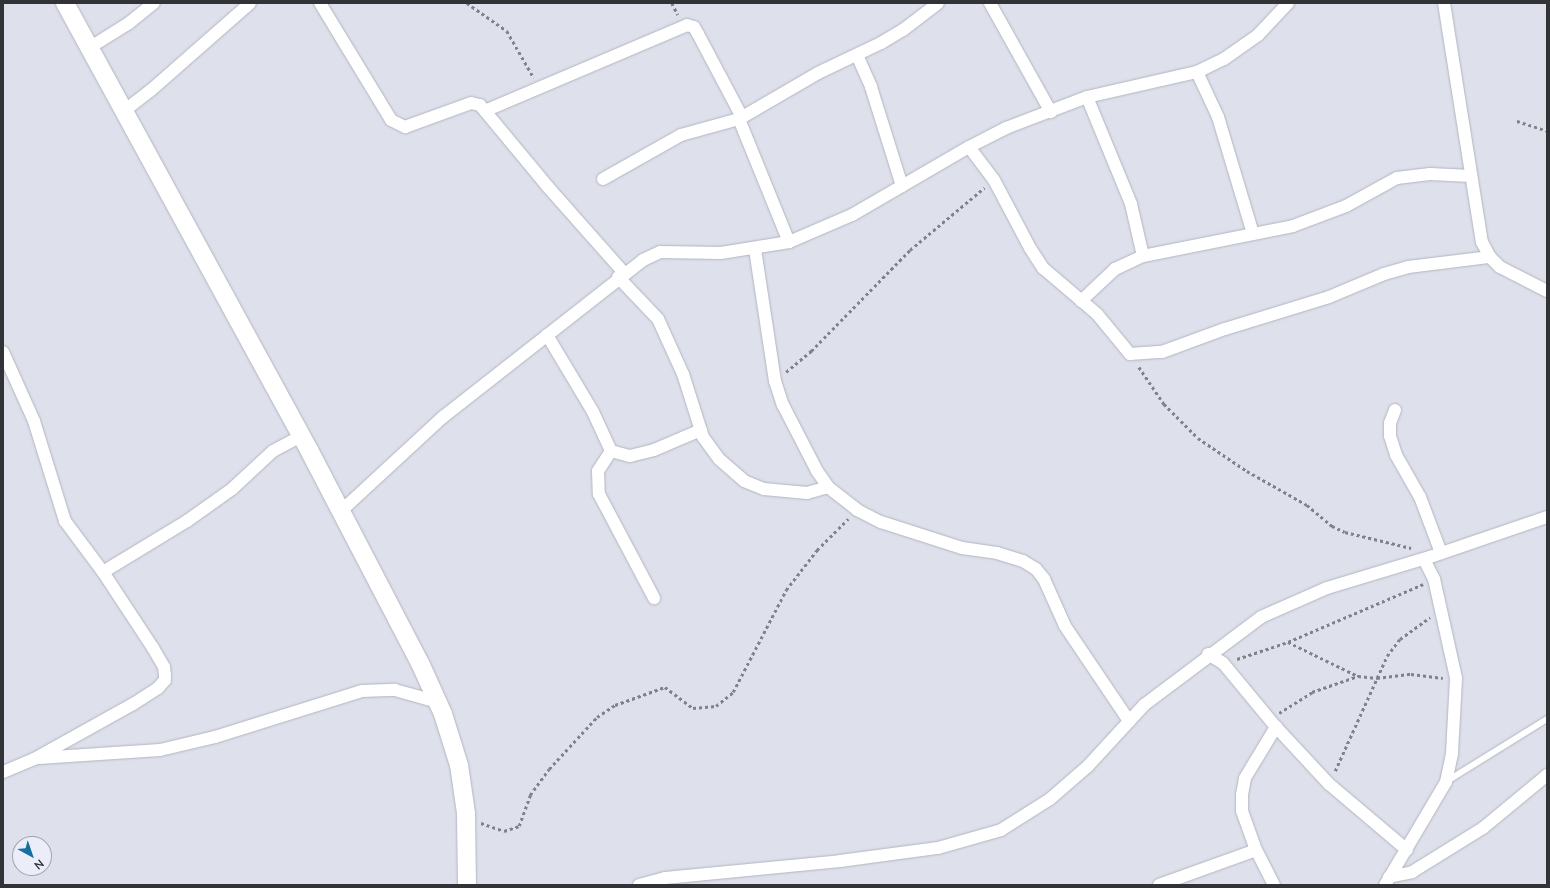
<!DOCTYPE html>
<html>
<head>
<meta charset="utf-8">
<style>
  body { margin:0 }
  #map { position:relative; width:1550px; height:888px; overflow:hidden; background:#dee1ec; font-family:Lato,sans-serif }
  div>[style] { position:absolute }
  .path>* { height:2.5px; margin-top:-1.25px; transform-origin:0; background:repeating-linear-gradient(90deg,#7f8289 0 3px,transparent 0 6px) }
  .roads { filter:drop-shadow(0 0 1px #b2b5bf) drop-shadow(0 0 1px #b2b5bf) }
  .lane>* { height:6px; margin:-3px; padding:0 3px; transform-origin:3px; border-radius:3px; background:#fff }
  .street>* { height:12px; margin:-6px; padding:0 6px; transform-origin:6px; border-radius:6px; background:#fff }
  .primary>* { height:18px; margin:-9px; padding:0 9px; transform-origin:9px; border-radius:9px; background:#fff }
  span { translate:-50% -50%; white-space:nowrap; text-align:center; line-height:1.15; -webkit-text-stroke:4px #ebeef9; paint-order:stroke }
  .frame { position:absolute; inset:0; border:4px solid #313337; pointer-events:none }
  .north { position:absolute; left:12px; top:836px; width:40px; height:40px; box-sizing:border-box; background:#ebeef9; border:1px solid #a1a3ab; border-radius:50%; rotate:140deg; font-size:11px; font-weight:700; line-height:16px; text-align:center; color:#313337 }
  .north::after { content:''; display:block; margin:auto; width:14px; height:18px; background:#15709f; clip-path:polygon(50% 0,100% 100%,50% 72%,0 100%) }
</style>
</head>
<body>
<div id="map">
  <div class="path">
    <i style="left:467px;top:3px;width:49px;rotate:35deg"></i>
    <i style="left:507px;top:31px;width:54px;rotate:60.1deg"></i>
    <i style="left:672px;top:3px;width:13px;rotate:63deg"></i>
    <i style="left:1517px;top:121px;width:32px;rotate:18deg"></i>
    <i style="left:1139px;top:367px;width:45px;rotate:56deg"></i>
    <i style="left:1164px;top:404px;width:48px;rotate:45deg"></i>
    <i style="left:1198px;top:438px;width:59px;rotate:34deg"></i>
    <i style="left:1247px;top:471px;width:69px;rotate:29.5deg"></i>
    <i style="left:1307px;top:505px;width:33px;rotate:40deg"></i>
    <i style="left:1332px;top:526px;width:14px;rotate:25deg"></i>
    <i style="left:1345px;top:532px;width:68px;rotate:13.6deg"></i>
    <i style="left:786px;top:372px;width:33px;rotate:-40deg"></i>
    <i style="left:811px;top:351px;width:141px;rotate:-45.6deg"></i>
    <i style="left:910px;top:250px;width:97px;rotate:-40deg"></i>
    <i style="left:1288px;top:642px;width:78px;rotate:25.9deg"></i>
    <i style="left:1358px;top:676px;width:19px;rotate:6deg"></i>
    <i style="left:1377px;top:678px;width:34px;rotate:-7deg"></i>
    <i style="left:1411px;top:674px;width:32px;rotate:7deg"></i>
    <i style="left:1237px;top:659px;width:54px;rotate:-18.4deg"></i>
    <i style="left:1288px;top:642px;width:147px;rotate:-23.2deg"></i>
    <i style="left:1279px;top:713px;width:39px;rotate:-32deg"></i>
    <i style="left:1312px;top:692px;width:49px;rotate:-19.2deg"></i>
    <i style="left:1335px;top:771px;width:126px;rotate:-65.7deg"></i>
    <i style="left:1387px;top:656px;width:21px;rotate:-53deg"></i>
    <i style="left:1400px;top:639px;width:37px;rotate:-36deg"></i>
    <i style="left:481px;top:823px;width:24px;rotate:19deg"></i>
    <i style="left:504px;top:831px;width:16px;rotate:-18deg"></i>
    <i style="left:519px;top:826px;width:33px;rotate:-70deg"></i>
    <i style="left:530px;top:795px;width:32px;rotate:-54deg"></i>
    <i style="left:549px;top:769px;width:71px;rotate:-47.3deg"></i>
    <i style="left:597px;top:717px;width:22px;rotate:-34deg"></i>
    <i style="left:615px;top:705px;width:53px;rotate:-19.8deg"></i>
    <i style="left:665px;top:687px;width:35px;rotate:37deg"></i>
    <i style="left:693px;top:708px;width:23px;rotate:-5deg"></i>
    <i style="left:716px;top:706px;width:22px;rotate:-39deg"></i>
    <i style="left:733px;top:692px;width:115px;rotate:-62.5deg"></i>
    <i style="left:786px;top:590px;width:51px;rotate:-52.2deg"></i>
    <i style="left:817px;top:550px;width:44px;rotate:-45deg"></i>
  </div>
  <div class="roads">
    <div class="lane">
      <i style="left:1447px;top:781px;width:118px;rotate:-31.8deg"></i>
    </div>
    <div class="street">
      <i style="left:320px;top:3px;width:137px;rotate:58.7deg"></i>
      <i style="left:391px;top:120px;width:16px;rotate:27deg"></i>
      <i style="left:405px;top:127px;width:70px;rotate:-20deg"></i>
      <i style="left:471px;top:103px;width:9px;rotate:13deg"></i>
      <i style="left:480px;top:105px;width:107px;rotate:50.3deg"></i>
      <i style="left:548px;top:187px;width:115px;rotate:48.5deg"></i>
      <i style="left:990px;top:3px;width:125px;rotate:60.8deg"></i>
      <i style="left:1444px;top:3px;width:242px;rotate:81deg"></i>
      <i style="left:1482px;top:242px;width:17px;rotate:62deg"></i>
      <i style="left:1490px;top:257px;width:14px;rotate:45deg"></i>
      <i style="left:1500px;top:267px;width:53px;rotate:27.1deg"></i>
      <i style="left:89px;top:48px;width:47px;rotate:-32deg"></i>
      <i style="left:129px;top:23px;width:32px;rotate:-39deg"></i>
      <i style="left:857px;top:55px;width:35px;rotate:66deg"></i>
      <i style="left:871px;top:87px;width:104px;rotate:72.6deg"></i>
      <i style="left:1197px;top:72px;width:50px;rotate:65deg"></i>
      <i style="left:1218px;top:117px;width:122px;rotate:73.3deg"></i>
      <i style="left:1087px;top:97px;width:116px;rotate:67.6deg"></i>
      <i style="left:1131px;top:204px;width:53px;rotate:77deg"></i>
      <i style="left:487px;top:110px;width:217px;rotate:-23deg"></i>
      <i style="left:687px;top:25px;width:7px;rotate:16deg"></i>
      <i style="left:694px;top:27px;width:8px;rotate:60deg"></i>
      <i style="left:698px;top:34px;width:94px;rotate:62.1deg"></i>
      <i style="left:124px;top:111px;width:33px;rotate:-38deg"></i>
      <i style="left:150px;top:91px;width:133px;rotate:-41.3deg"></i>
      <i style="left:739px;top:119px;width:133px;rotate:67.9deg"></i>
      <i style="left:969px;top:147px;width:41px;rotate:52.9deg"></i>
      <i style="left:994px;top:180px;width:77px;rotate:62.1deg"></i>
      <i style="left:1030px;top:248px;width:24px;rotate:57deg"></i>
      <i style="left:1043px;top:268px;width:71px;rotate:40.4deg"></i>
      <i style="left:1097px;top:314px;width:52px;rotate:50.5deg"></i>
      <i style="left:1130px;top:354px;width:32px;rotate:-4deg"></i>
      <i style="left:1162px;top:352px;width:67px;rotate:-20.1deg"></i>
      <i style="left:1225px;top:329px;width:109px;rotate:-17.1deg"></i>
      <i style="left:1329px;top:297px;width:60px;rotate:-22.7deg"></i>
      <i style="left:1384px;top:274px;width:25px;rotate:-16deg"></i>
      <i style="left:1408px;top:267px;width:83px;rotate:-7deg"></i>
      <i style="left:603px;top:179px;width:90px;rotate:-29.4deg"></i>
      <i style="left:681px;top:135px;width:60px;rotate:-15.4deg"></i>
      <i style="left:739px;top:119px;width:91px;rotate:-30.2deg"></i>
      <i style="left:818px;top:73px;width:70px;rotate:-25.5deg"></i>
      <i style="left:881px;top:43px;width:26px;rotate:-31deg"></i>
      <i style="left:903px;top:30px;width:44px;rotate:-37.6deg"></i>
      <i style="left:755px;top:249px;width:134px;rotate:81.4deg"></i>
      <i style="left:775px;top:381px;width:25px;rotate:72deg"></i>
      <i style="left:783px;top:405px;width:74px;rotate:62.7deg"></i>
      <i style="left:817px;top:471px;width:19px;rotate:55deg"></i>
      <i style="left:828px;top:487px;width:37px;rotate:38deg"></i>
      <i style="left:857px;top:510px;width:27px;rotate:27deg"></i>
      <i style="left:881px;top:522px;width:85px;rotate:17.8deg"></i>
      <i style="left:962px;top:548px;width:35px;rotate:8deg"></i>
      <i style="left:997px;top:553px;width:27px;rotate:17deg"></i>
      <i style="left:1023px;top:561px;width:15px;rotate:32deg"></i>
      <i style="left:1036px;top:569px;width:13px;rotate:51deg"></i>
      <i style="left:1044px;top:579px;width:51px;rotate:65.9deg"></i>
      <i style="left:1065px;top:626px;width:115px;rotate:56deg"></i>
      <i style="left:618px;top:277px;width:58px;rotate:46.4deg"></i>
      <i style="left:658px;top:319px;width:60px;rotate:65.6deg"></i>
      <i style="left:683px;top:374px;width:66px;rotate:72.4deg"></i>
      <i style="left:703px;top:437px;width:27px;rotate:54deg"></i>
      <i style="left:719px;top:459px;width:33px;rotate:41deg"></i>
      <i style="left:744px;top:481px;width:22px;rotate:22deg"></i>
      <i style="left:764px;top:489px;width:43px;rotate:5.3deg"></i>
      <i style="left:807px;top:493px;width:22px;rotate:-16deg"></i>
      <i style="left:1081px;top:301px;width:47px;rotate:-43.3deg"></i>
      <i style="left:1115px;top:269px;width:31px;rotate:-25deg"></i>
      <i style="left:1143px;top:256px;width:153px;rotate:-11.3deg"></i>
      <i style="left:1293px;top:226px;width:57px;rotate:-20.7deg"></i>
      <i style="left:1346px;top:206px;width:58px;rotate:-28.8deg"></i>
      <i style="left:1397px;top:178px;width:33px;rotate:-7deg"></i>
      <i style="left:1430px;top:174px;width:41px;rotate:2.8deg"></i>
      <i style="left:547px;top:335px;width:90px;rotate:59.1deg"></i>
      <i style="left:593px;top:412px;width:43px;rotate:65.2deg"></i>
      <i style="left:611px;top:451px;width:20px;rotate:15deg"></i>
      <i style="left:630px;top:456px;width:25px;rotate:-14deg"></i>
      <i style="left:654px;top:450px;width:51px;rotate:-23.1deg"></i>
      <i style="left:3px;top:352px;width:76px;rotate:65.8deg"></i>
      <i style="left:34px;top:421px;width:105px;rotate:72.8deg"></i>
      <i style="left:65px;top:521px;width:64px;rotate:53.3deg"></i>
      <i style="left:103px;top:572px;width:91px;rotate:56.7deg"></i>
      <i style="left:153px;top:648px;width:22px;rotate:60deg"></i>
      <i style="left:164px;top:667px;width:8px;rotate:83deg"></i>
      <i style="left:165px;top:675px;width:5px;rotate:90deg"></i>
      <i style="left:165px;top:680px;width:11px;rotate:131deg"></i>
      <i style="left:158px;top:688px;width:30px;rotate:147deg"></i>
      <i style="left:133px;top:704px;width:113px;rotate:150.9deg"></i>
      <i style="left:34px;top:759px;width:34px;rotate:157deg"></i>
      <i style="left:1395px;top:410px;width:14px;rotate:111deg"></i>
      <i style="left:1390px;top:423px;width:13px;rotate:90deg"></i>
      <i style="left:1390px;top:436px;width:20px;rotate:72deg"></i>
      <i style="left:1396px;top:455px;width:48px;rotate:60.3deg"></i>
      <i style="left:1420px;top:497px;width:60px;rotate:69.4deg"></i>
      <i style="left:611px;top:451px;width:24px;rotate:123deg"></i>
      <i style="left:598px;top:471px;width:23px;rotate:88deg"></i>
      <i style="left:599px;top:494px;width:118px;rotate:62.1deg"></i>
      <i style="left:341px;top:511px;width:139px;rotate:-42.7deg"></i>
      <i style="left:443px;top:417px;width:254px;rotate:-38.1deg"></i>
      <i style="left:643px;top:260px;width:19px;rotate:-25deg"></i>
      <i style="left:660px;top:252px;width:61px;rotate:0.9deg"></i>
      <i style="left:721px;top:253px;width:69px;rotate:-9.2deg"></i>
      <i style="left:789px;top:242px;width:69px;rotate:-23.2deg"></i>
      <i style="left:852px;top:215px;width:135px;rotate:-30.2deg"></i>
      <i style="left:969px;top:147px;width:42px;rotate:-27.2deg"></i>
      <i style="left:1006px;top:128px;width:87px;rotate:-20.9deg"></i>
      <i style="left:1087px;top:97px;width:113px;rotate:-12.8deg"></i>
      <i style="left:1197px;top:72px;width:30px;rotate:-26deg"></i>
      <i style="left:1224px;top:59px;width:42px;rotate:-35.2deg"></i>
      <i style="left:1258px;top:35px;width:44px;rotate:-46.8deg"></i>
      <i style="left:103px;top:572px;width:98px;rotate:-31.3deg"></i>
      <i style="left:187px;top:521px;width:55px;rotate:-35.4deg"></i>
      <i style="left:232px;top:489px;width:56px;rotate:-42.8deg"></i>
      <i style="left:273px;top:451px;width:32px;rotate:-28deg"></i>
      <i style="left:1208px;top:654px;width:17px;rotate:31deg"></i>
      <i style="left:1223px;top:663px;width:83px;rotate:50.4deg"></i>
      <i style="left:1276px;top:727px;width:78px;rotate:47.1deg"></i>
      <i style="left:1329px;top:784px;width:102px;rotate:40.2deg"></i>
      <i style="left:39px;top:758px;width:121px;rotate:-3.8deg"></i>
      <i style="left:160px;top:750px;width:57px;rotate:-13.3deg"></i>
      <i style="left:215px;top:737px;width:154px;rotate:-17.4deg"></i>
      <i style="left:362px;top:691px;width:33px;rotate:-2deg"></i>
      <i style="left:395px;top:690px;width:45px;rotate:15.6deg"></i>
      <i style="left:1389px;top:877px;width:24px;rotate:-12deg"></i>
      <i style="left:1412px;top:872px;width:84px;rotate:-31.8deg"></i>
      <i style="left:1483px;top:828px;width:83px;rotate:-39.6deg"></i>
      <i style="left:639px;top:885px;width:27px;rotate:-15deg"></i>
      <i style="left:665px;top:878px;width:176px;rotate:-5.5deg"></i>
      <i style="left:840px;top:861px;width:99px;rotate:-7.6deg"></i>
      <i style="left:938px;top:848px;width:66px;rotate:-15.9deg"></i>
      <i style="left:1001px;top:830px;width:58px;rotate:-32.3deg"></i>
      <i style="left:1050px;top:799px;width:50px;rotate:-41deg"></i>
      <i style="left:1088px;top:766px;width:83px;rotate:-47.4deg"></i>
      <i style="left:1144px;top:705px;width:146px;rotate:-36.9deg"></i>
      <i style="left:1261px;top:617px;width:72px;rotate:-23.7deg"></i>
      <i style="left:1327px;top:588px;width:108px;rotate:-16.8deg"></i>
      <i style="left:1430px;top:557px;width:124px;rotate:-18.9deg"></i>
      <i style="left:1159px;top:885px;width:103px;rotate:-19.8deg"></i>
      <i style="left:1274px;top:885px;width:39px;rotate:-117deg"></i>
      <i style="left:1256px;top:850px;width:41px;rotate:-109.7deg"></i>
      <i style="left:1242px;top:811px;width:16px;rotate:-90deg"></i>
      <i style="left:1242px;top:795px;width:17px;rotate:-80deg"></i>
      <i style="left:1245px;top:778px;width:60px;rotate:-58.7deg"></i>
      <i style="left:1385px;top:885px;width:120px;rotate:-59.4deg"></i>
      <i style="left:1446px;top:782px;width:30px;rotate:-78deg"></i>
      <i style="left:1452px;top:753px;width:75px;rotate:-86.9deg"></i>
      <i style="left:1456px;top:678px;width:101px;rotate:-102.5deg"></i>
      <i style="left:1434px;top:579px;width:22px;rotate:-117deg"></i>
    </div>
    <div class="primary">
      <i style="left:65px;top:3px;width:509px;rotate:61.37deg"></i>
      <i style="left:309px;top:450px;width:240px;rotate:62.5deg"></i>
      <i style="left:420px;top:663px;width:56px;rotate:65.7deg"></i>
      <i style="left:443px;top:714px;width:53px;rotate:72.6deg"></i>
      <i style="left:459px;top:765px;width:49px;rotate:81.7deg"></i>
      <i style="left:466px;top:813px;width:72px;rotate:89.2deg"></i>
    </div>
  </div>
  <div class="frame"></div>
  <div class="north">N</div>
</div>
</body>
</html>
